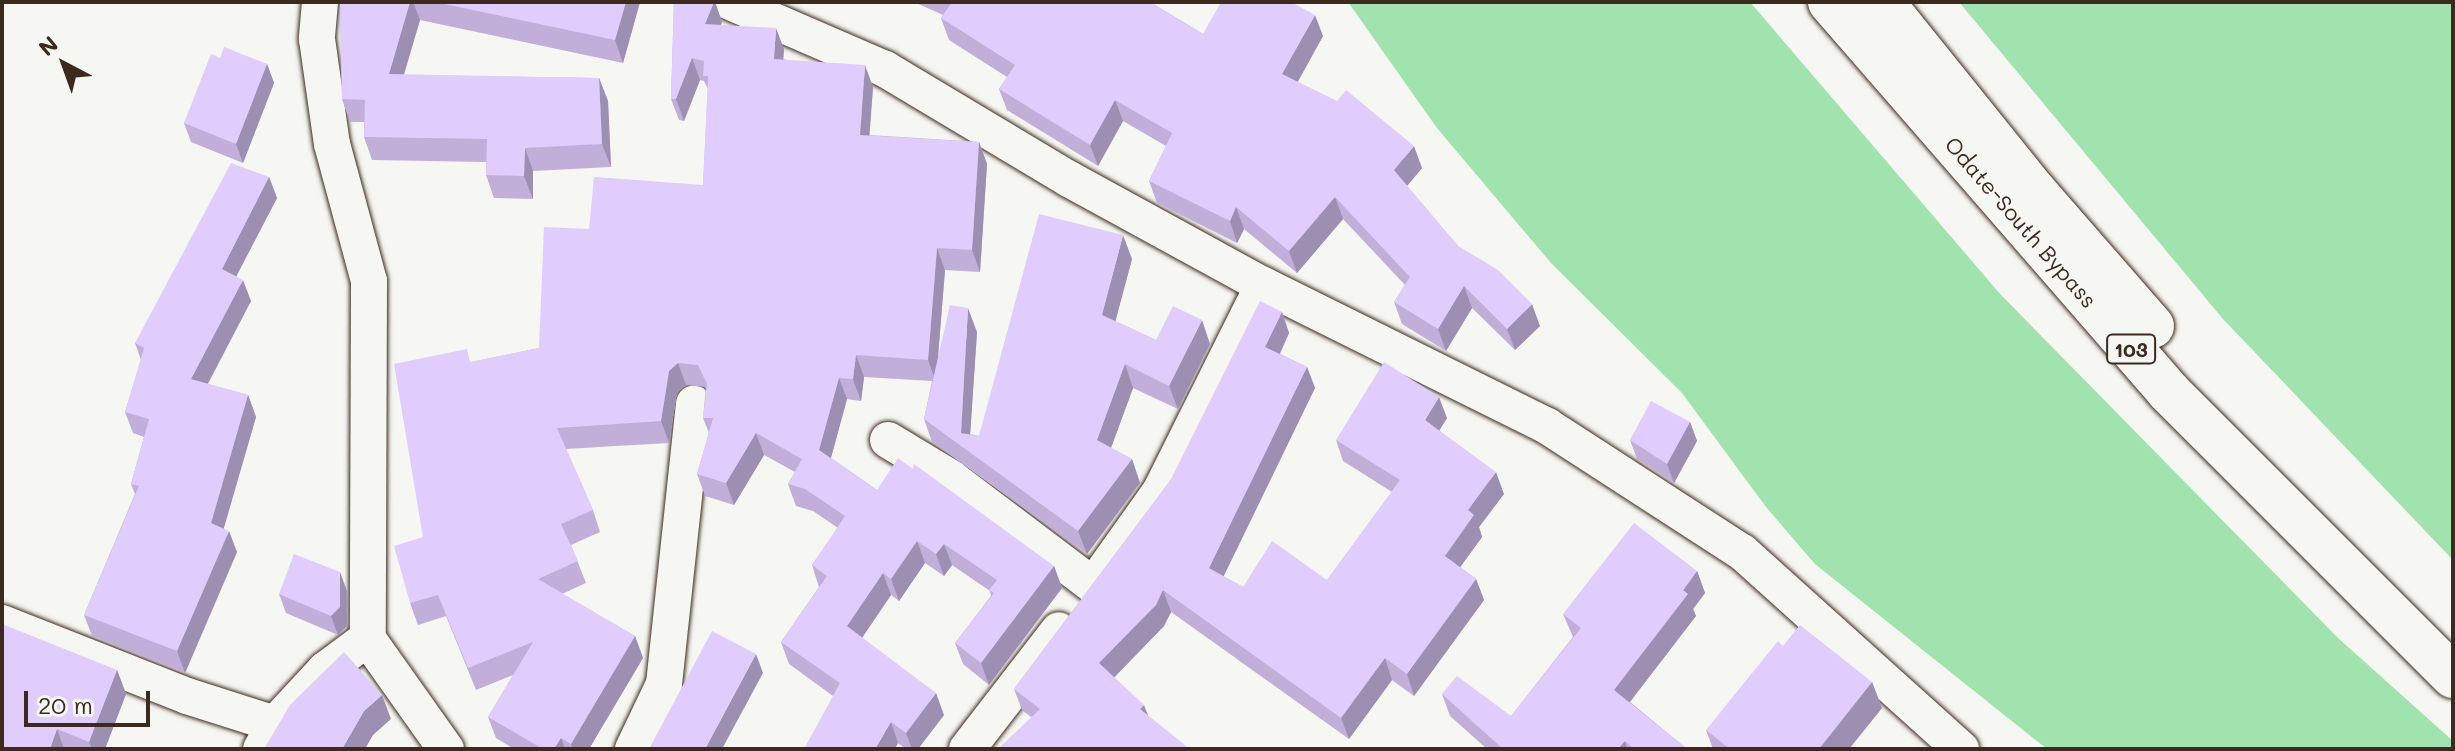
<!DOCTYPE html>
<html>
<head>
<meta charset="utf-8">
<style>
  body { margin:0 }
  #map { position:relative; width:2455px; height:751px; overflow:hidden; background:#f6f6f2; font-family:Mali,sans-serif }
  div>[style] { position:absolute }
  .green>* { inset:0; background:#a0e3af }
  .roads { filter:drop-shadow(0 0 2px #3b2a1e) drop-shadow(0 0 2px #3b2a1e) }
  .minor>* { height:36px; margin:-18px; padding:0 18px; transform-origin:18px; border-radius:18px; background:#f6f6f2 }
  .trunk>* { height:44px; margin:-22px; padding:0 22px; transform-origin:22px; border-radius:22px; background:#f6f6f2 }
  .wall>* { inset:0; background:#c1afda }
  .shaded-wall>* { inset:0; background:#9d8fb1 }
  .building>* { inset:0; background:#e0ccfd }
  span { translate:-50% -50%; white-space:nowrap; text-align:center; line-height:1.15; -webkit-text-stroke:8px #f6f6f2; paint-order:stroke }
  .shield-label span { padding:2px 6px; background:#f6f6f2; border:2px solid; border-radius:6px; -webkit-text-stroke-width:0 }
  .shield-label { font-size:20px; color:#3b2a1e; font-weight:700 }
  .street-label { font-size:22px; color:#3b2a1e }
  .frame { position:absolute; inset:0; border:4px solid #3b2a1e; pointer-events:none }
  .north { position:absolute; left:24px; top:24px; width:80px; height:80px; -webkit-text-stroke:6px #f6f6f2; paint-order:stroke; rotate:319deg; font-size:22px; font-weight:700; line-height:32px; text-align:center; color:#3b2a1e }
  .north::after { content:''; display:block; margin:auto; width:28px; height:36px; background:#3b2a1e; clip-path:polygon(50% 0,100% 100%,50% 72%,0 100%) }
  .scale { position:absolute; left:24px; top:691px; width:126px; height:36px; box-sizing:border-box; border:4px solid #3b2a1e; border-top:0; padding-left:10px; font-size:24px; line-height:28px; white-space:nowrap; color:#3b2a1e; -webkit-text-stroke:6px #f6f6f2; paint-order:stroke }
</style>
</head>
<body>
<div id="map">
  <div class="green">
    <i style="clip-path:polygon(1348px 2px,1750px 2px,2001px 295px,2338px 638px,2453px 741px,2453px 749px,2047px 749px,1815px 564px,1766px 507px,1682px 393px,1551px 263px,1437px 128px)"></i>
    <i style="clip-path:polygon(1959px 2px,2453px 2px,2453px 560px,2223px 319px)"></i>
  </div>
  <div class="roads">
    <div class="minor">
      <i style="left:320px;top:2px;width:37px;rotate:95deg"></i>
      <i style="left:317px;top:39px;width:106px;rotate:81.9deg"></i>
      <i style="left:332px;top:144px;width:142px;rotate:74.9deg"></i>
      <i style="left:369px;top:281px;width:358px;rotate:90.2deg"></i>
      <i style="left:368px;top:639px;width:135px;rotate:54.7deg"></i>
      <i style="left:730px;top:2px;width:169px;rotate:23.4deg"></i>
      <i style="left:885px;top:69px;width:214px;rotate:30.9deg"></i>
      <i style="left:1069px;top:179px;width:221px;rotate:28.7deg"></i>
      <i style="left:1263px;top:285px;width:317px;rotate:26.4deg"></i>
      <i style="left:1547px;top:426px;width:232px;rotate:32.9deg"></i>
      <i style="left:1742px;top:552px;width:295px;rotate:42deg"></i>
      <i style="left:888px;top:440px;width:74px;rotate:31.1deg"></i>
      <i style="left:951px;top:478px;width:179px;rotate:37.1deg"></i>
      <i style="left:1095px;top:583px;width:114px;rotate:-54.6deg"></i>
      <i style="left:1161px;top:490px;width:229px;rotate:-63.5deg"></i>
      <i style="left:2px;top:623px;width:199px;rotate:21.5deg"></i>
      <i style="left:187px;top:696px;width:92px;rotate:17.7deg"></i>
      <i style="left:261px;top:749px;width:29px;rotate:-61deg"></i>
      <i style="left:275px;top:724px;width:74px;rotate:-47.2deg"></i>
      <i style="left:325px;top:670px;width:49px;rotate:-36.6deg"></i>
      <i style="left:633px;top:749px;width:72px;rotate:-64.5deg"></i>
      <i style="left:664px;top:684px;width:282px;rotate:-83.9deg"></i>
      <i style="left:967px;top:749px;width:150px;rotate:-52.3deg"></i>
    </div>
    <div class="trunk">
      <i style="left:1830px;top:2px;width:517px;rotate:49deg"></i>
      <i style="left:2169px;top:392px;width:402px;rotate:45deg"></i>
      <i style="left:1882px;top:2px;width:244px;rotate:51.2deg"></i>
      <i style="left:2035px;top:192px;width:178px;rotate:48.9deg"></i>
    </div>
  </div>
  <div class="wall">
    <i style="clip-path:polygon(340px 2px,640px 2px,623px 63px,420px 20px,404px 75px,599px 78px,608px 101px,611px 167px,533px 171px,533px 199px,494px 198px,486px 175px,486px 162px,372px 160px,364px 137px,364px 122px,350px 122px,342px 99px)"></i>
    <i style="clip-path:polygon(674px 2px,715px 2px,722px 22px,721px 25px,784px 49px,783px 59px,873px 87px,869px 135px,979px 142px,987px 164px,980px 272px,945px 270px,938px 356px,977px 332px,970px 434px,979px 436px,1132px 259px,1115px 321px,1156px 340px,1210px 344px,1178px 409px,1133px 388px,1111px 448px,1132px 459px,1140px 483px,1087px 554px,932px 442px,924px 419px,932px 381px,864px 377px,861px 401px,847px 399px,831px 458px,877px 490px,1054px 566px,1062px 588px,989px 685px,963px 664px,955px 643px,991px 596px,990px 591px,952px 565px,944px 576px,925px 563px,899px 601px,891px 595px,862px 638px,944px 715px,918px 749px,906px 749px,789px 664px,781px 642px,819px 587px,812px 565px,838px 528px,813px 511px,796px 506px,788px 484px,795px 472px,764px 455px,734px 505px,705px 496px,697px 474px,709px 433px,703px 418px,706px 387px,686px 385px,677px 392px,669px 443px,566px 449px,593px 510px,600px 532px,571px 545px,586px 583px,562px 594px,635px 636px,643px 658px,589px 749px,514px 749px,496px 738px,488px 717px,513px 675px,476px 690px,446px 616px,418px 625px,410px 603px,423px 537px,472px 362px,539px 348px,589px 229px,703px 185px,708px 89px,704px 81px,700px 80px,684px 121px,679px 120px,671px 99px)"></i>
    <i style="clip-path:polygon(914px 2px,1150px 2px,1203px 34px,1323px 36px,1297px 82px,1422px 168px,1407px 186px,1458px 246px,1540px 326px,1515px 350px,1472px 308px,1446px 351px,1402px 324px,1394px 302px,1405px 285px,1343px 219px,1297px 273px,1244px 229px,1237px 243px,1157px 203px,1149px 181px,1166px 146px,1123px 121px,1098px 166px,1007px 110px,999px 89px,1007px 77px,949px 40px,941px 18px,943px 15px)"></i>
    <i style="clip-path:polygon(220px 58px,267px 64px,274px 83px,243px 163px,191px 142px,184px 123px)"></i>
    <i style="clip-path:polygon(269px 177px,277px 198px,236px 277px,251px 301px,208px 384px,248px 395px,256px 417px,223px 529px,237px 552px,185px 673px,92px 636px,84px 615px,135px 494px,131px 484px,144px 437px,133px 433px,125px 412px,141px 360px,135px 343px)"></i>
    <i style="clip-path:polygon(1282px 312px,1289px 333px,1280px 354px,1307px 367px,1315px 388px,1223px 576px,1243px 587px,1327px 580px,1392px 492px,1343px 461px,1336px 440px,1447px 418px,1439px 430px,1504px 494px,1479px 527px,1482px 537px,1460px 567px,1476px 579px,1484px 600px,1414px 696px,1392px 680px,1349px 739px,1171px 612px,1164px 626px,1114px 677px,1031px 717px,1022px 710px,1014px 689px,1170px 481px)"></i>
    <i style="clip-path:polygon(1690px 422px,1697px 441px,1674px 483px,1637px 459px,1630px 440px)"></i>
    <i style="clip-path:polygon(1697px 571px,1705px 593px,1693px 609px,1696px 616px,1630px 702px,1687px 749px,1487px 749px,1450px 716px,1442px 694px,1511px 716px,1573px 637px,1563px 614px)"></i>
    <i style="clip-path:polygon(347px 591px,347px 626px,338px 635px,286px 613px,279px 594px)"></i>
    <i style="clip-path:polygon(117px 670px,126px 694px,105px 749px,2px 749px)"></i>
    <i style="clip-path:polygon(1872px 682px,1882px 708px,1849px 749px,1713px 749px,1706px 730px)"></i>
  </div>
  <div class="shaded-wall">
    <i style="clip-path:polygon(410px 2px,413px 2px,420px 20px,397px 97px,389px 74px)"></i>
    <i style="clip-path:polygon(626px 2px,640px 2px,623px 63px,615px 40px)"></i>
    <i style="clip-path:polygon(714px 2px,715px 2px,722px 22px,713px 46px,705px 24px)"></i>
    <i style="clip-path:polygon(1315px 15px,1323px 36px,1290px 96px,1282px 74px)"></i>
    <i style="clip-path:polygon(776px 28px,784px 49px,782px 81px,774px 59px)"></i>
    <i style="clip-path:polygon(692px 58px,700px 80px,684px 121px,676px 99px)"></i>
    <i style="clip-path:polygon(267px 64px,274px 83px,243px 163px,236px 144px)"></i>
    <i style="clip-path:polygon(865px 65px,873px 87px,868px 156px,860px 135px)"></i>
    <i style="clip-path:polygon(599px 78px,608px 101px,611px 167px,602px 144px)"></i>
    <i style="clip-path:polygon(1115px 100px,1123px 121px,1098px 166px,1090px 145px)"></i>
    <i style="clip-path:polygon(979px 142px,987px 164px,980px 272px,972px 250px)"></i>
    <i style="clip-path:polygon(1414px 146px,1422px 168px,1402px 192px,1394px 170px)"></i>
    <i style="clip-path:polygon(525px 148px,533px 171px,533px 199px,524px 176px)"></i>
    <i style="clip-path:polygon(269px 177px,277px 198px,229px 290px,222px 269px)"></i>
    <i style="clip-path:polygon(1335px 197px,1343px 219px,1297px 273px,1289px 251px)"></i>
    <i style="clip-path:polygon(1236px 207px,1244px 229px,1237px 243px,1230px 221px)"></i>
    <i style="clip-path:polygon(1123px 235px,1132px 259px,1111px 338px,1102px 315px)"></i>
    <i style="clip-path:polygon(937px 248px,945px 270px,936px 382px,928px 360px)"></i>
    <i style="clip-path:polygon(243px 280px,251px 301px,199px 400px,191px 379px)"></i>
    <i style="clip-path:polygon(1464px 286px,1472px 308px,1446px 351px,1438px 329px)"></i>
    <i style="clip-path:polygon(1532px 304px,1540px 326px,1515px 350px,1507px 329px)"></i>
    <i style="clip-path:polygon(968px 308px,977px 332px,969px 452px,961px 433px)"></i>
    <i style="clip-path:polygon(1282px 312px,1289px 333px,1273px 368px,1265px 347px)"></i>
    <i style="clip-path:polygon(1202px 320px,1210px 344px,1178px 409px,1169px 386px)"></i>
    <i style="clip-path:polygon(856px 355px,864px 377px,861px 401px,853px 379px)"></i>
    <i style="clip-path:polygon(678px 363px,686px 385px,677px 392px,669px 443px,661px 421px,669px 371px)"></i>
    <i style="clip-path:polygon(1125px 364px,1133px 388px,1105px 464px,1097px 440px)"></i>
    <i style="clip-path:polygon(1307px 367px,1315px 388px,1217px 590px,1209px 568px)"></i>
    <i style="clip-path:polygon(839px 378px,847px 399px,827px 472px,819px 450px)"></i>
    <i style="clip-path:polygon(248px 395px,256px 417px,219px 545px,211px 523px)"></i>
    <i style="clip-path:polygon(1439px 397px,1447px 418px,1433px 441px,1425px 420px)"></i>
    <i style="clip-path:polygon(1690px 422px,1697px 441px,1674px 483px,1667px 464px)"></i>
    <i style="clip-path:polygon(756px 433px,764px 455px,734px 505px,726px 483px)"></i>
    <i style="clip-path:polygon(1132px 459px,1140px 483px,1087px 554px,1078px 531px)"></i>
    <i style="clip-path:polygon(1496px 472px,1504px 494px,1479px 527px,1482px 537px,1453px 577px,1445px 556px,1468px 510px)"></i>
    <i style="clip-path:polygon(229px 531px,237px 552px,185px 673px,177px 651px)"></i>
    <i style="clip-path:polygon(917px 541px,925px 563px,899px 601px,891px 579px)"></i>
    <i style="clip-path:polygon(944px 544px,952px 565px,944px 576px,936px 554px)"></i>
    <i style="clip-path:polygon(1054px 566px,1062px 588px,989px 685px,981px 663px)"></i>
    <i style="clip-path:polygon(1697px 571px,1705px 593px,1693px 609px,1696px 616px,1622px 712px,1614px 690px)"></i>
    <i style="clip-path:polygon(340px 572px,347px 591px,347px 626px,338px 635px,331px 616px)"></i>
    <i style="clip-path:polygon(883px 573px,891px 595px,855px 648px,847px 626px)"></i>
    <i style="clip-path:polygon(1476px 579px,1484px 600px,1414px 696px,1407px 674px)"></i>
    <i style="clip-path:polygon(1163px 590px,1171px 612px,1164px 626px,1107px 685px,1099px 663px)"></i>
    <i style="clip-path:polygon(635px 636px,643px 658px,589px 749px,573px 749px,571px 744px)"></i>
    <i style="clip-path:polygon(756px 654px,763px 673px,722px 749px,705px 749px)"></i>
    <i style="clip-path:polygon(1385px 658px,1392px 680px,1349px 739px,1341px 718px)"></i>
    <i style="clip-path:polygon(117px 670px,126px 694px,105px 749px,92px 749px,89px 742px)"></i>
    <i style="clip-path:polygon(1872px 682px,1882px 708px,1849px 749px,1819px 749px)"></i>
    <i style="clip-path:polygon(936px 693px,944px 715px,918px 749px,912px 749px,906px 733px)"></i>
    <i style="clip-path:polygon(382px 695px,391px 719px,373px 735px,365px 749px,342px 749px,364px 711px)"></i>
    <i style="clip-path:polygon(1144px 705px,1152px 726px,1140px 709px)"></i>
    <i style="clip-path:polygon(891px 722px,898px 743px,895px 749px,875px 749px)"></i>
    <i style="clip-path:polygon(57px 729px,64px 749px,50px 749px)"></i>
    <i style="clip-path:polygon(561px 738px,565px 749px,554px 749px)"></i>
    <i style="clip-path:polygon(1625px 741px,1627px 749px,1618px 749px)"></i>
  </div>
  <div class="building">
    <i style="clip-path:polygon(340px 2px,410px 2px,389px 74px,599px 78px,602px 144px,525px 148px,524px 176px,486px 175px,487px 139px,364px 137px,365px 100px,342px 99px)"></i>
    <i style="clip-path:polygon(435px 2px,626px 2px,615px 40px)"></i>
    <i style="clip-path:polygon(674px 2px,714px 2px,705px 24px,776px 28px,774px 59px,865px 65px,860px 135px,979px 142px,972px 250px,937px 248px,928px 360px,856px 355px,853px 379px,839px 378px,819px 450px,877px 490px,898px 458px,913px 469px,914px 464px,1054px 566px,981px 663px,955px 643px,994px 593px,989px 590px,997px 580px,944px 544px,936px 554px,917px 541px,891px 579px,883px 573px,847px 626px,936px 693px,906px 733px,891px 722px,875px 749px,804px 749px,840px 683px,781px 642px,827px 576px,812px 565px,845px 516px,805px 489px,788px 484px,802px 459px,756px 433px,726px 483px,697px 474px,713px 418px,703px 418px,707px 384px,698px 365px,678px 363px,669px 371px,661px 421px,557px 428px,593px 510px,561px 524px,578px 561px,538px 579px,635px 636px,571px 744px,561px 738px,554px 749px,543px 749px,488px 717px,533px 642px,468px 668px,438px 595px,410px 603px,394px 546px,423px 537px,394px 364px,467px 349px,470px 362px,539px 348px,544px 227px,589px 229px,594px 177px,703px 185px,708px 76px,703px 76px,704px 61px,692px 58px,676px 99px,671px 99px)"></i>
    <i style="clip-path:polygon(952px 2px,1150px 2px,1203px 34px,1221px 2px,1291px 2px,1315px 15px,1282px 74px,1337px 101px,1346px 90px,1414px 146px,1394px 170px,1458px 246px,1498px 270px,1532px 304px,1507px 329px,1464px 286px,1438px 329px,1394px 302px,1410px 277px,1335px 197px,1289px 251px,1236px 207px,1230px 221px,1149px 181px,1172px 133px,1115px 100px,1090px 145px,999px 89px,1015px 65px,941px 18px)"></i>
    <i style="clip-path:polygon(224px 47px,267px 64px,236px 144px,184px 123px,211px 54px,220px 58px)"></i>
    <i style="clip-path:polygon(231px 163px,269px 177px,222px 269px,243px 280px,191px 379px,248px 395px,211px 523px,229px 531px,177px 651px,84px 615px,139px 486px,131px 484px,149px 419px,125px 412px,144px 348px,135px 343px)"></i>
    <i style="clip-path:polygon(1039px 214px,1123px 235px,1102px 315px,1156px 340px,1173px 306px,1202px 320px,1169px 386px,1125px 364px,1097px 440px,1132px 459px,1078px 531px,924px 419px,950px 305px,968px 308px,961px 433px,979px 436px)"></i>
    <i style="clip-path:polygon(1260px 301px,1282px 312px,1265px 347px,1307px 367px,1209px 568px,1243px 587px,1272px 541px,1327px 580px,1400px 480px,1336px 440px,1384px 362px,1439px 397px,1425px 420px,1496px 472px,1468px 510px,1474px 515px,1445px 556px,1476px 579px,1407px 674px,1385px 658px,1341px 718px,1163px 590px,1156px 605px,1099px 663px,1144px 705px,1140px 709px,1190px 749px,998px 749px,1040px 709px,1014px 689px,1170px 481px)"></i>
    <i style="clip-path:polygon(1651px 401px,1690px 422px,1667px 464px,1630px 440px)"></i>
    <i style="clip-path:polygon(1634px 523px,1697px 571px,1683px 590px,1688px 594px,1614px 690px,1687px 749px,1634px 749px,1625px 741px,1618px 749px,1503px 749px,1442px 694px,1457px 676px,1511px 716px,1581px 628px,1563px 614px)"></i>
    <i style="clip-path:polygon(294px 554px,340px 572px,340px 607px,331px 616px,279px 594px)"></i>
    <i style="clip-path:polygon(2px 624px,117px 670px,89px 742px,57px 729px,50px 749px,2px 749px)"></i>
    <i style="clip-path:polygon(1800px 625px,1872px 682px,1819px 749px,1730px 749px,1706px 730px,1778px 641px,1783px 646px)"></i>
    <i style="clip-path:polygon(712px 631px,756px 654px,705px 749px,649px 749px)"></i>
    <i style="clip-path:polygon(344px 652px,382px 695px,364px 711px,342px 749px,264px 749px,290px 705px)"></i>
  </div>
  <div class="shield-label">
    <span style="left:2131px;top:349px">103</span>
  </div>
  <div class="street-label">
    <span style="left:2021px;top:222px;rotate:49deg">Odate-South Bypass</span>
  </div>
  <div class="frame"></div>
  <div class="north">N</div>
  <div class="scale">20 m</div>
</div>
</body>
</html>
